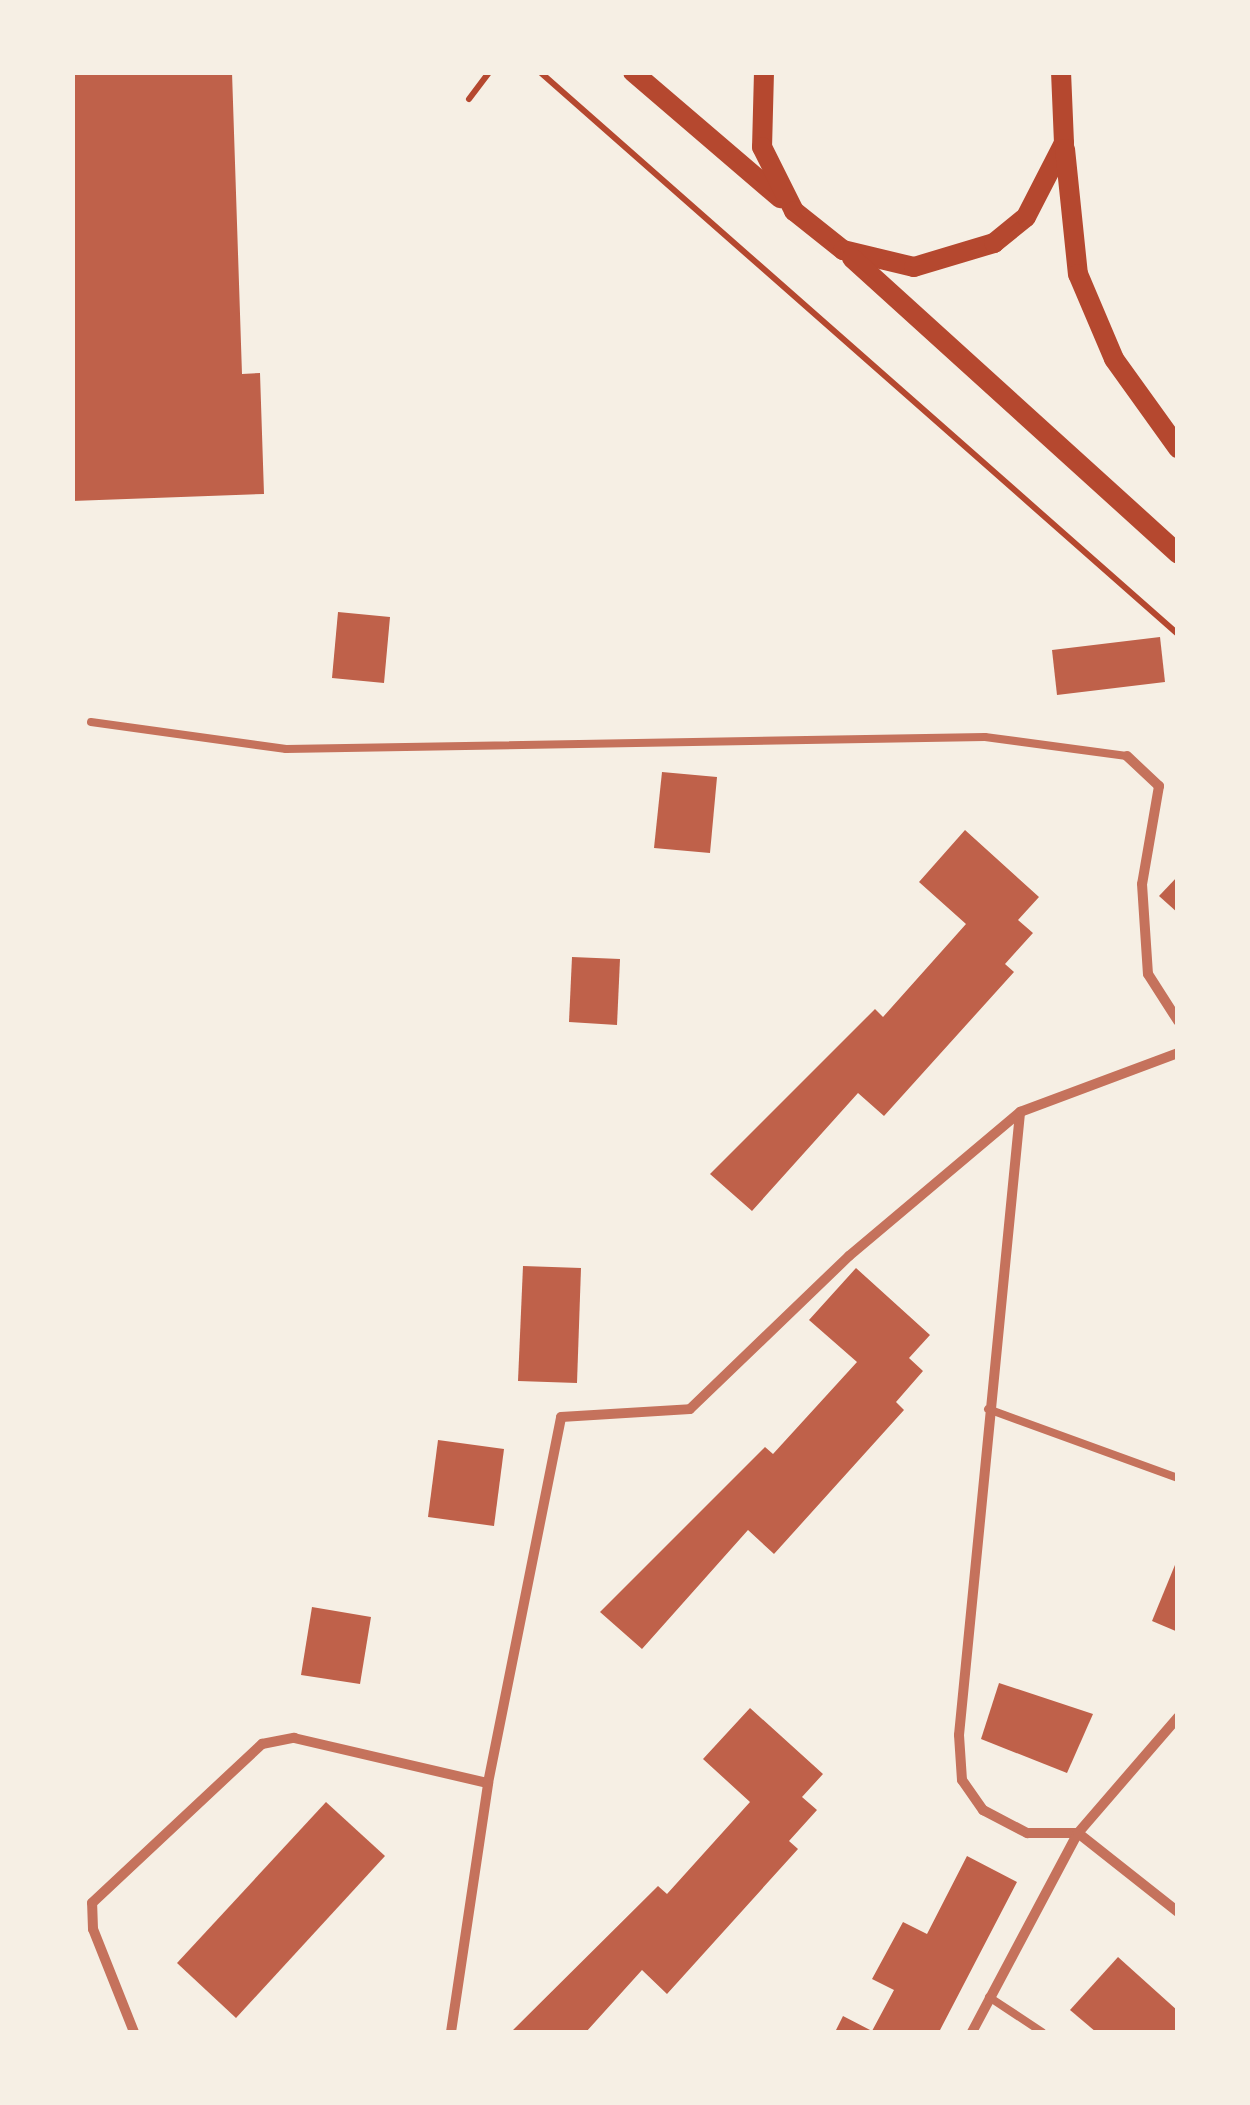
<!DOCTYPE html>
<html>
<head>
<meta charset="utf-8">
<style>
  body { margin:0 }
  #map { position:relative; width:1250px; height:2105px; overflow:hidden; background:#f6efe4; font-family:Rubik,sans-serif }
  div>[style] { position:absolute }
  .building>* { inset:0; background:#bf614a }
  .path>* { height:6px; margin:-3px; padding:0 3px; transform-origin:3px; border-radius:3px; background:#b5482f }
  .service>* { height:8px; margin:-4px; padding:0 4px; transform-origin:4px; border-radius:4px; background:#c5725c }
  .minor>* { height:10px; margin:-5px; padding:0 5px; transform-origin:5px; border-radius:5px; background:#c5725c }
  .secondary>* { height:20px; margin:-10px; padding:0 10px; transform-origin:10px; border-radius:10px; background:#b5482f }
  span { translate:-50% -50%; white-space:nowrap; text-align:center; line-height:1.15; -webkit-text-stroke:10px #f6efe4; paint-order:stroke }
  .frame { position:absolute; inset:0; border:75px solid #f6efe4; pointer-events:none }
</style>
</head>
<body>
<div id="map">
  <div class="building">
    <i style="clip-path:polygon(72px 72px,232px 72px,242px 374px,260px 373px,264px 494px,72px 501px)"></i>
    <i style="clip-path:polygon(338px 612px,390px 617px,384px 683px,332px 678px)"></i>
    <i style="clip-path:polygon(1160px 637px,1165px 682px,1057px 695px,1052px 650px)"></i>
    <i style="clip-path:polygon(662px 772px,717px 777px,710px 853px,654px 848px)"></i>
    <i style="clip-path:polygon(965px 830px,1039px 897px,1018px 920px,1033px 933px,1005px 964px,1014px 972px,884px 1116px,858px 1093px,752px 1211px,710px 1174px,875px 1009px,883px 1017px,966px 924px,919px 882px)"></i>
    <i style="clip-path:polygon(1178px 876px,1178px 913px,1159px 896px)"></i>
    <i style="clip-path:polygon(572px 957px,620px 959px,617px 1025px,569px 1022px)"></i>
    <i style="clip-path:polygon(523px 1266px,581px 1268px,577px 1383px,518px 1381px)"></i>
    <i style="clip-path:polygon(856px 1268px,930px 1335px,909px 1358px,923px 1371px,896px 1402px,904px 1410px,774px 1554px,748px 1530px,642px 1649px,600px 1612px,765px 1447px,773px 1454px,857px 1362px,809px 1320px)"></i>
    <i style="clip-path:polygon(438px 1440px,504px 1449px,494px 1526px,428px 1517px)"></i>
    <i style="clip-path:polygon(1177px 1560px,1178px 1560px,1178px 1632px,1152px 1621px)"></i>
    <i style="clip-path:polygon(312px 1607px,371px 1617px,360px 1684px,301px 1675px)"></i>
    <i style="clip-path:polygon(999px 1683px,1093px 1714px,1067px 1773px,981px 1739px)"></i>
    <i style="clip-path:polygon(750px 1708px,823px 1774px,802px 1797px,817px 1810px,789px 1841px,798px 1849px,667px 1994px,642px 1970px,586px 2032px,511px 2032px,658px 1886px,667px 1894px,750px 1802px,703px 1759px)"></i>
    <i style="clip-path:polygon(326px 1802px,385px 1856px,236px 2018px,177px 1963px)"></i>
    <i style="clip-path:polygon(967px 1856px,1017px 1882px,939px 2032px,835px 2032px,843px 2016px,872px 2031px,894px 1990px,872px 1979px,903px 1922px,927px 1934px)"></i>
    <i style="clip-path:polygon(1118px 1957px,1178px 2011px,1178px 2032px,1096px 2032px,1070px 2010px)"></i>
  </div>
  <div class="path">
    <i style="left:540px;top:72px;width:850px;rotate:41.38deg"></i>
    <i style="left:469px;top:99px;width:34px;rotate:-53deg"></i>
  </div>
  <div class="service">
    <i style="left:91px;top:722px;width:197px;rotate:7.9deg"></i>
    <i style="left:286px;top:749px;width:699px;rotate:-0.98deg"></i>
    <i style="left:985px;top:737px;width:143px;rotate:7.6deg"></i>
    <i style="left:988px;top:1409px;width:202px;rotate:20deg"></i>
    <i style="left:989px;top:1997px;width:64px;rotate:33.4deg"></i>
  </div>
  <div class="minor">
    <i style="left:1127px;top:756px;width:44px;rotate:43.2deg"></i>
    <i style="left:1159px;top:786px;width:99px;rotate:99.8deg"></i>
    <i style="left:1142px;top:884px;width:90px;rotate:86.2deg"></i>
    <i style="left:1148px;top:974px;width:56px;rotate:57.4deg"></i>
    <i style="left:1020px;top:1113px;width:625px;rotate:95.6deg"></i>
    <i style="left:959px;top:1735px;width:45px;rotate:86.2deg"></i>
    <i style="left:962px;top:1780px;width:37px;rotate:55deg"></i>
    <i style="left:983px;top:1810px;width:50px;rotate:27.6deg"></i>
    <i style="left:1027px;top:1833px;width:51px"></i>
    <i style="left:1078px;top:1833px;width:127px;rotate:38.3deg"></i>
    <i style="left:134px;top:2032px;width:111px;rotate:-111.7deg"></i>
    <i style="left:93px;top:1929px;width:26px;rotate:-92deg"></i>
    <i style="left:92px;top:1903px;width:233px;rotate:-43.1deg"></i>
    <i style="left:262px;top:1744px;width:33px;rotate:-11deg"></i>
    <i style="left:294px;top:1738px;width:199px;rotate:13.1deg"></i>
    <i style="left:451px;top:2032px;width:252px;rotate:-81.5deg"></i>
    <i style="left:488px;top:1783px;width:373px;rotate:-78.7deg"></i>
    <i style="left:561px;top:1417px;width:129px;rotate:-3.5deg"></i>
    <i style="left:690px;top:1409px;width:221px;rotate:-43.9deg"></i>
    <i style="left:849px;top:1256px;width:224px;rotate:-40.1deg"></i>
    <i style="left:1020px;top:1112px;width:169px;rotate:-20.5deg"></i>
    <i style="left:972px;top:2032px;width:225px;rotate:-62deg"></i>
    <i style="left:1078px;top:1833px;width:153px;rotate:-49.2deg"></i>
  </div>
  <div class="secondary">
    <i style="left:633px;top:72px;width:194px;rotate:40.6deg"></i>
    <i style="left:764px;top:72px;width:75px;rotate:91.5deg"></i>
    <i style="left:762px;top:147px;width:72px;rotate:63.4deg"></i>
    <i style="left:794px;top:211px;width:63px;rotate:38.5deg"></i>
    <i style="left:843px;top:250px;width:73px;rotate:13.5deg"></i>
    <i style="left:914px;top:267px;width:84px;rotate:-16.7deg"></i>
    <i style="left:994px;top:243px;width:41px;rotate:-39.1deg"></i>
    <i style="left:1026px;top:217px;width:83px;rotate:-62.8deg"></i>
    <i style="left:1064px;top:143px;width:71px;rotate:-92.4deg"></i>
    <i style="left:1065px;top:149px;width:126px;rotate:84.1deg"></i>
    <i style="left:1078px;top:274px;width:92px;rotate:67deg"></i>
    <i style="left:1114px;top:359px;width:110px;rotate:54.3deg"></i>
    <i style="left:852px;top:258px;width:440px;rotate:42.2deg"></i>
  </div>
  <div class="frame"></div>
</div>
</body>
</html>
